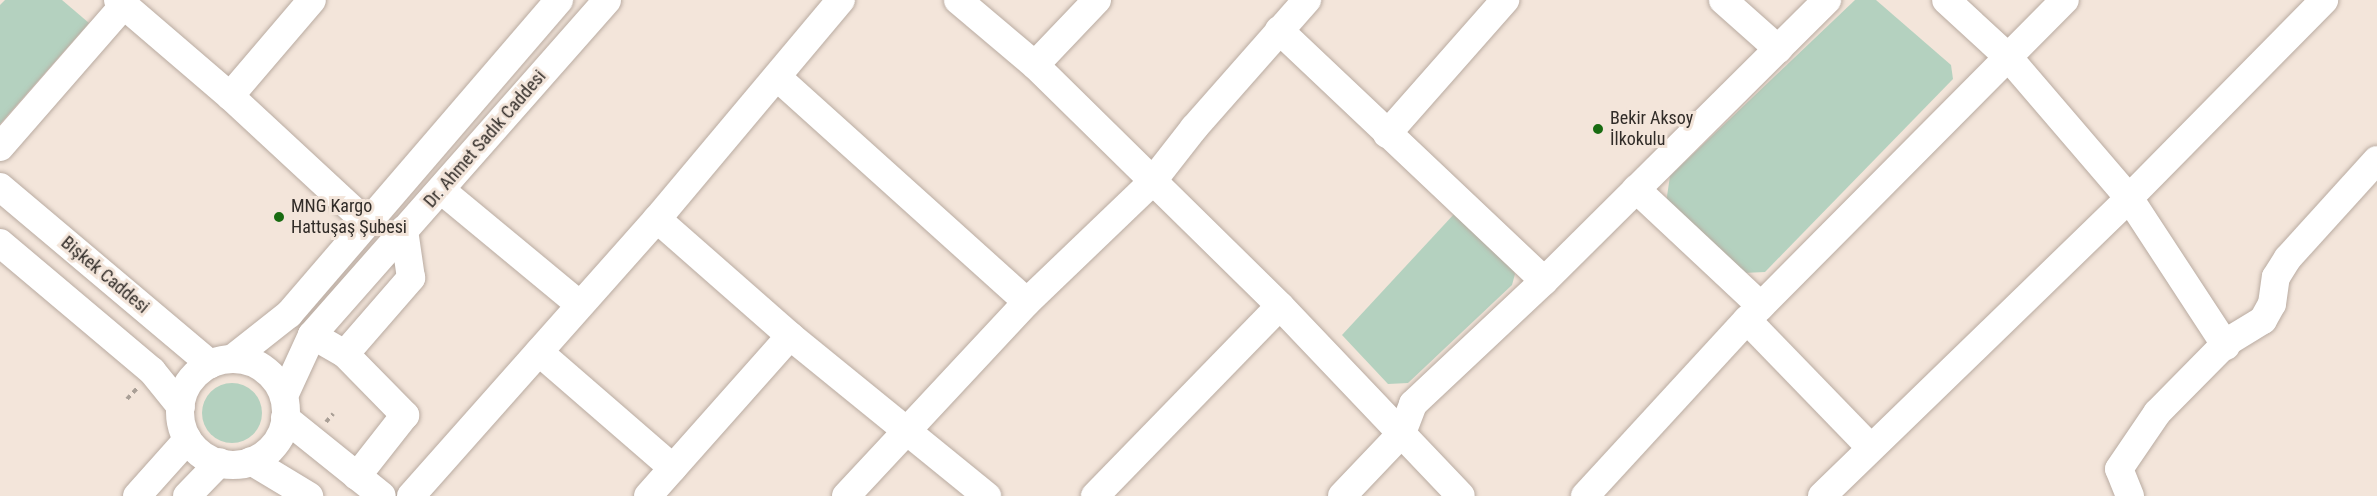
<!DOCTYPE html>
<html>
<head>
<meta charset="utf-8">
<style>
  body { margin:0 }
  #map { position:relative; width:2377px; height:496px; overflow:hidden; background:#f3e5da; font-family:"Roboto Condensed",sans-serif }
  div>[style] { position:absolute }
  .green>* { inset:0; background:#b4d1bf }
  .round { border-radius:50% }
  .path>* { height:4px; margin-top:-2px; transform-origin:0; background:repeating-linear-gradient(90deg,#a99f96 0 4.5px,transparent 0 9px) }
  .roads { filter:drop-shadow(0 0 2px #b9aba1) drop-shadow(0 0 2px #b9aba1) }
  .minor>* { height:28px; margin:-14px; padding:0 14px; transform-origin:14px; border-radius:14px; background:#fff }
  .minor>.ring { margin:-14px; padding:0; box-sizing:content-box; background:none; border:28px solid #fff; border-radius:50% }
  .dots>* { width:16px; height:16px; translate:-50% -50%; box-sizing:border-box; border:3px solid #f3e5da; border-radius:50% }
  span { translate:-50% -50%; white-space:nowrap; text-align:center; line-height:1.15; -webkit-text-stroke:6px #f3e5da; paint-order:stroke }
  .poi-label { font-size:18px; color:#312c28 }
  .left { translate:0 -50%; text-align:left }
  .street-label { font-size:18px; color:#312c28 }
</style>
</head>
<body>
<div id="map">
  <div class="green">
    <i style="clip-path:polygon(5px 0,62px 0,89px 23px,0 124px,0 5px)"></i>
    <i style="clip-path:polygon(1855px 0,1876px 0,1951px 65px,1953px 79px,1765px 272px,1743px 273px,1666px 203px,1670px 176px)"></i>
    <i style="clip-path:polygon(1455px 213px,1510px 264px,1515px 274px,1512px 285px,1408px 383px,1388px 384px,1342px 335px)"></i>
    <i class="round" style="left:202px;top:383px;width:60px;height:60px"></i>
  </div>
  <div class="path">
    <i style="left:127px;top:399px;width:16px;rotate:-47deg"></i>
    <i style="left:326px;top:422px;width:11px;rotate:-49deg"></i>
  </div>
  <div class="roads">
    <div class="minor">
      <i style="left:118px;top:0;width:148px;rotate:40.6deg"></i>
      <i style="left:230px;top:96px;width:185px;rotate:42.8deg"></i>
      <i style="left:958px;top:0;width:101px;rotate:40.2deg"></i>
      <i style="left:1035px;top:65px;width:344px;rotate:44.5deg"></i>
      <i style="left:1280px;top:306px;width:262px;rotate:46.4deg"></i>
      <i style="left:1723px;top:0;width:74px;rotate:41.7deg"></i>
      <i style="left:1279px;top:30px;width:365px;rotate:43.4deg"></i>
      <i style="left:1035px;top:65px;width:90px;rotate:-46.4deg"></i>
      <i style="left:777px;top:77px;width:336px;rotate:42deg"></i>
      <i style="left:230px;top:96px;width:126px;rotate:-49.5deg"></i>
      <i style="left:1387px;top:134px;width:179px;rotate:-48.6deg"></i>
      <i style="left:0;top:147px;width:187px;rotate:-48.9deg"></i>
      <i style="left:0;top:187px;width:275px;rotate:40.1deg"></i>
      <i style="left:1636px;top:189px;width:171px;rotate:43.1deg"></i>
      <i style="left:441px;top:190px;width:179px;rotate:39.6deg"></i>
      <i style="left:657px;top:219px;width:177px;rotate:41.3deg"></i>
      <i style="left:790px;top:336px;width:254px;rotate:39.1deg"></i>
      <i style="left:0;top:243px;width:199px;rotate:40.1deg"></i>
      <i style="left:152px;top:371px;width:46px;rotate:51.1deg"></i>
      <i style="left:1747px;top:320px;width:177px;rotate:45.9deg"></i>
      <i style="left:312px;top:335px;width:38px;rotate:30deg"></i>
      <i style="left:345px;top:354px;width:101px;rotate:-49deg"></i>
      <i style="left:411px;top:278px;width:49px;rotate:-98.3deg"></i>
      <i style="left:2226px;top:346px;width:177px;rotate:-123.2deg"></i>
      <i style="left:2129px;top:198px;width:278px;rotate:-45.4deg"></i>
      <i style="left:539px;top:352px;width:177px;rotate:40.9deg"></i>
      <i style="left:345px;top:354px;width:86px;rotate:45.5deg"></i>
      <i style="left:405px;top:415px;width:78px;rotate:128.2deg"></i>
      <i style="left:232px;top:359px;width:73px;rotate:-38.3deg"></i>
      <i style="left:289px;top:314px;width:414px;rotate:-49.3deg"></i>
      <i class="ring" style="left:180px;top:359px;width:78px;height:78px"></i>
      <i style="left:284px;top:396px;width:67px;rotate:-65.3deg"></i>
      <i style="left:312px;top:335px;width:446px;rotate:-48.6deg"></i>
      <i style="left:285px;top:418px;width:124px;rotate:38.8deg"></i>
      <i style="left:251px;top:461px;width:68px;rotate:31.1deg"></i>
      <i style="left:137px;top:496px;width:76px;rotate:-48.2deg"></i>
      <i style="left:187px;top:496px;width:47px;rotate:-45.9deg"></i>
      <i style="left:411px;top:496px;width:370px;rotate:-48.4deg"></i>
      <i style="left:657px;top:219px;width:286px;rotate:-50deg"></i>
      <i style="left:648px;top:496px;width:214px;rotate:-48.4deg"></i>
      <i style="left:846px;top:496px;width:265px;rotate:-47deg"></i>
      <i style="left:1027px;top:302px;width:172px;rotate:-43.8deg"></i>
      <i style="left:1151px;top:183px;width:70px;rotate:-52deg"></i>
      <i style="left:1194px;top:128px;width:171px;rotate:-48.6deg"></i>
      <i style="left:1095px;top:496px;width:265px;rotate:-45.8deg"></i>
      <i style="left:1342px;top:496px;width:87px;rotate:-46.4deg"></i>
      <i style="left:1402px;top:433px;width:31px;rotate:-69deg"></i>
      <i style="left:1413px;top:404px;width:180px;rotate:-43.2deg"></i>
      <i style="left:1544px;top:281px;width:399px;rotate:-44.8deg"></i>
      <i style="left:1585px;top:496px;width:239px;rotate:-47.4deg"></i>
      <i style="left:1747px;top:320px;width:451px;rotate:-45.2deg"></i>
      <i style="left:1822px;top:496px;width:428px;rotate:-44.1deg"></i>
      <i style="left:2129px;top:198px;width:186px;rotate:-130.6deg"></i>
      <i style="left:2008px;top:57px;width:84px;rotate:-137.4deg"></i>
      <i style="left:2130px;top:496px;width:29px;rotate:-112deg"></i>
      <i style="left:2119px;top:469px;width:68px;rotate:-55.8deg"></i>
      <i style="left:2157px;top:413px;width:100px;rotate:-45.4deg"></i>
      <i style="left:2227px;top:342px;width:42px;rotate:-31.4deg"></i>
      <i style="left:2263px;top:320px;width:18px;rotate:-61deg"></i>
      <i style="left:2272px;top:304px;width:27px;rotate:-82deg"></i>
      <i style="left:2276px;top:277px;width:22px;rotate:-58deg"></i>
      <i style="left:2288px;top:258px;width:132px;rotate:-47.8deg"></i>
    </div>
  </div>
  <div class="dots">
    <i style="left:1598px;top:129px;background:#186b11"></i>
    <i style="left:279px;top:217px;background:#186b11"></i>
  </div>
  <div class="poi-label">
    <span class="left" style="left:1610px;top:129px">Bekir Aksoy<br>İlkokulu</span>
    <span class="left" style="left:291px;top:217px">MNG Kargo<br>Hattuşaş Şubesi</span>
  </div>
  <div class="street-label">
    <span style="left:485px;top:139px;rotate:-49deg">Dr. Ahmet Sadık Caddesi</span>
    <span style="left:105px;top:275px;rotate:40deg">Bişkek Caddesi</span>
  </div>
</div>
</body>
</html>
